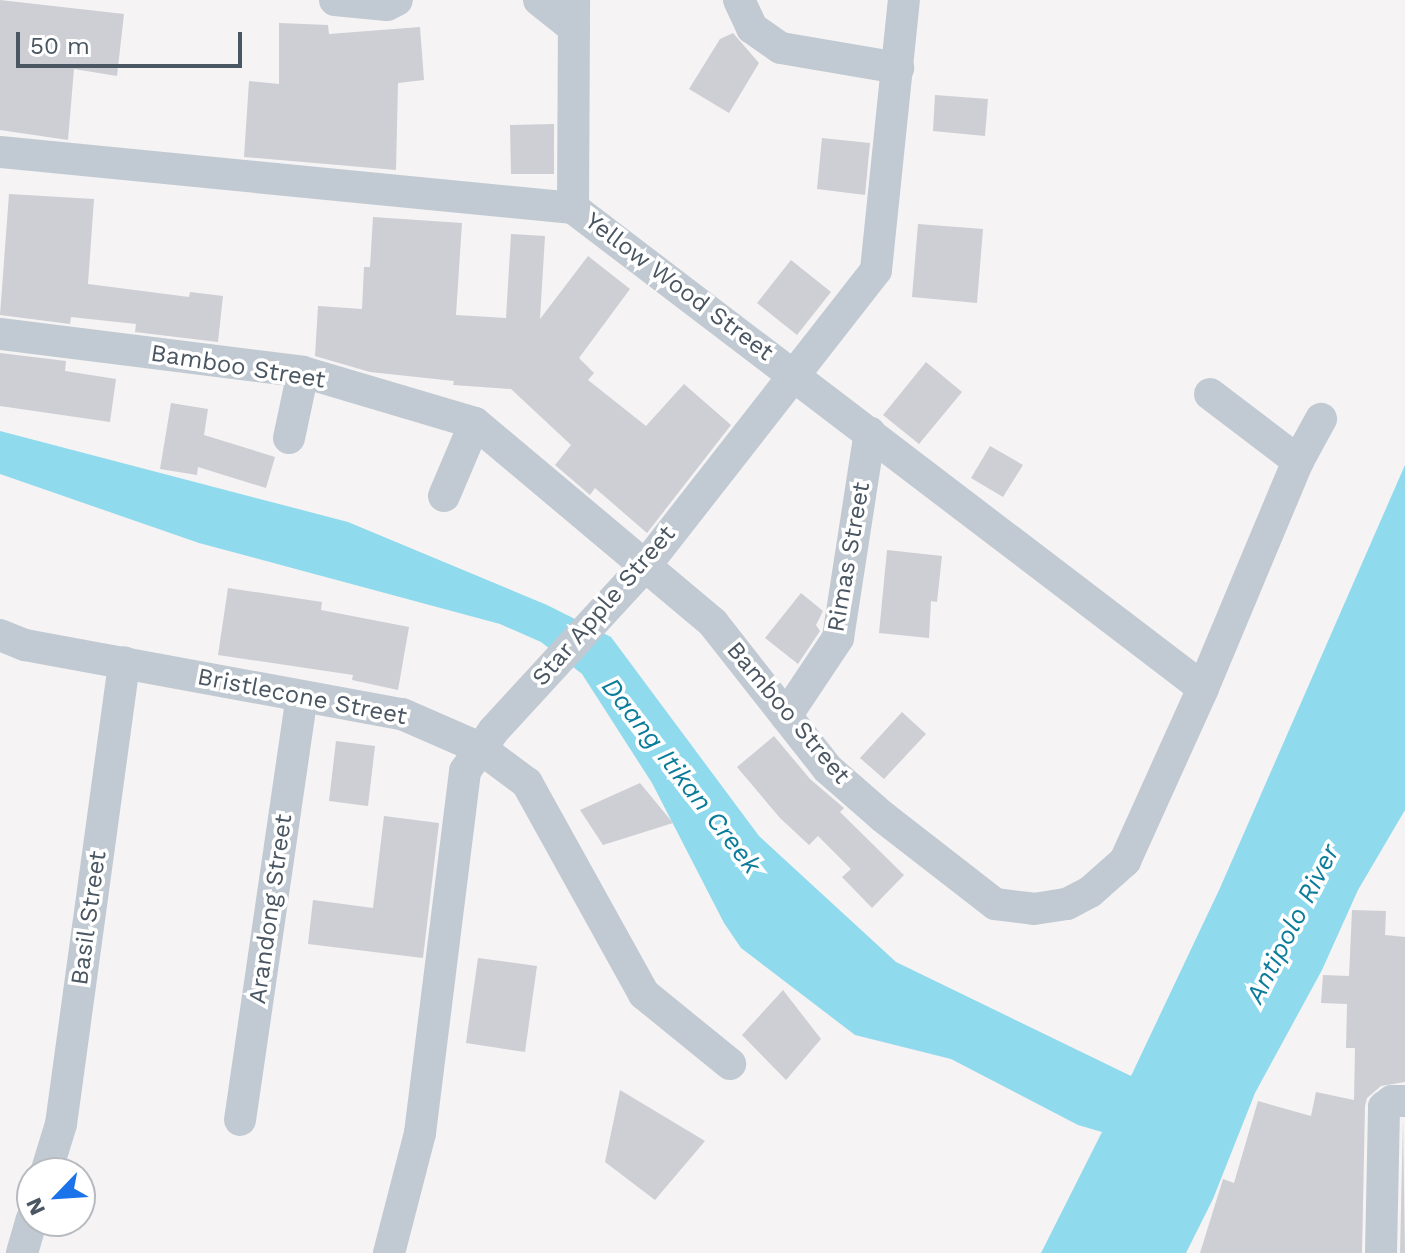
<!DOCTYPE html>
<html>
<head>
<meta charset="utf-8">
<style>
  body { margin:0 }
  #map { position:relative; width:1405px; height:1253px; overflow:hidden; background:#f5f3f3; font-family:"Work Sans",sans-serif }
  div>[style] { position:absolute }
  .water>* { inset:0; background:#90daee }
  .building>* { inset:0; background:#cdcfd5 }
  .minor>* { height:32px; margin:-16px; padding:0 16px; transform-origin:16px; border-radius:16px; background:#c1cad2 }
  span { translate:-50% -50%; white-space:nowrap; text-align:center; line-height:1.15; -webkit-text-stroke:7px #fff; paint-order:stroke }
  .street-label { font-size:24px; color:#4a5661 }
  .water-label { font-size:26px; color:#0c7c9b; font-style:italic }
  .north { position:absolute; left:16px; top:1157px; width:80px; height:80px; box-sizing:border-box; background:#fff; border:2px solid #b7bbc0; border-radius:50%; rotate:245deg; font-size:22px; font-weight:700; line-height:32px; text-align:center; color:#4a5661 }
  .north::after { content:''; display:block; margin:auto; width:28px; height:36px; background:#1a73e8; clip-path:polygon(50% 0,100% 100%,50% 72%,0 100%) }
  .scale { position:absolute; left:16px; top:32px; width:226px; height:36px; box-sizing:border-box; border:4px solid #4a5661; border-top:0; padding-left:10px; font-size:24px; line-height:28px; white-space:nowrap; color:#4a5661; -webkit-text-stroke:6px #fff; paint-order:stroke }
</style>
</head>
<body>
<div id="map">
  <div class="water">
    <i style="clip-path:polygon(0 431px,348px 522px,547px 605px,611px 637px,759px 836px,896px 962px,1131px 1076px,1220px 888px,1405px 465px,1405px 810px,1358px 890px,1322px 970px,1255px 1093px,1213px 1199px,1186px 1253px,1041px 1253px,1102px 1132px,1078px 1125px,951px 1059px,855px 1035px,741px 948px,724px 923px,652px 783px,582px 674px,541px 642px,500px 624px,199px 543px,0 474px)"></i>
  </div>
  <div class="building">
    <i style="clip-path:polygon(0 0,124px 14px,117px 76px,74px 69px,68px 140px,0 130px)"></i>
    <i style="clip-path:polygon(279px 23px,328px 25px,329px 34px,420px 27px,424px 80px,398px 83px,396px 170px,244px 157px,249px 81px,279px 84px)"></i>
    <i style="clip-path:polygon(733px 33px,759px 63px,729px 113px,689px 89px,720px 39px)"></i>
    <i style="clip-path:polygon(935px 95px,988px 99px,985px 136px,933px 131px)"></i>
    <i style="clip-path:polygon(554px 124px,554px 174px,511px 174px,510px 125px)"></i>
    <i style="clip-path:polygon(822px 138px,870px 143px,865px 195px,817px 189px)"></i>
    <i style="clip-path:polygon(9px 194px,94px 199px,88px 284px,189px 297px,190px 292px,223px 296px,218px 342px,135px 332px,136px 324px,71px 317px,70px 324px,0 315px)"></i>
    <i style="clip-path:polygon(373px 217px,462px 223px,456px 315px,506px 318px,511px 234px,545px 236px,540px 319px,588px 256px,630px 289px,579px 358px,594px 373px,588px 380px,646px 426px,684px 384px,731px 425px,647px 533px,595px 488px,590px 495px,555px 465px,571px 445px,511px 389px,453px 385px,454px 381px,370px 372px,315px 356px,318px 306px,362px 309px,364px 267px,370px 267px)"></i>
    <i style="clip-path:polygon(918px 224px,983px 229px,977px 303px,912px 297px)"></i>
    <i style="clip-path:polygon(791px 260px,831px 292px,797px 335px,757px 303px)"></i>
    <i style="clip-path:polygon(0 353px,66px 361px,65px 371px,116px 379px,110px 422px,0 406px)"></i>
    <i style="clip-path:polygon(926px 362px,962px 392px,919px 444px,883px 415px)"></i>
    <i style="clip-path:polygon(171px 403px,208px 409px,204px 435px,275px 457px,266px 488px,198px 467px,197px 475px,160px 469px)"></i>
    <i style="clip-path:polygon(990px 446px,1023px 465px,1003px 497px,971px 478px)"></i>
    <i style="clip-path:polygon(887px 550px,942px 556px,937px 602px,931px 601px,929px 638px,879px 633px)"></i>
    <i style="clip-path:polygon(228px 588px,322px 602px,321px 610px,409px 627px,398px 690px,352px 680px,353px 675px,218px 655px)"></i>
    <i style="clip-path:polygon(801px 593px,823px 611px,816px 625px,820px 631px,798px 664px,765px 638px)"></i>
    <i style="clip-path:polygon(902px 712px,926px 734px,884px 779px,860px 758px)"></i>
    <i style="clip-path:polygon(774px 736px,810px 779px,844px 808px,840px 812px,904px 875px,872px 908px,842px 877px,851px 869px,818px 836px,809px 845px,780px 818px,737px 767px)"></i>
    <i style="clip-path:polygon(336px 741px,375px 746px,368px 806px,329px 801px)"></i>
    <i style="clip-path:polygon(640px 783px,673px 823px,603px 845px,580px 810px)"></i>
    <i style="clip-path:polygon(384px 816px,439px 823px,423px 958px,308px 944px,313px 900px,373px 908px)"></i>
    <i style="clip-path:polygon(1352px 910px,1386px 911px,1385px 935px,1405px 937px,1405px 1082px,1381px 1086px,1367px 1098px,1365px 1106px,1362px 1253px,1200px 1253px,1223px 1179px,1234px 1183px,1258px 1101px,1311px 1116px,1316px 1092px,1354px 1100px,1355px 1048px,1346px 1048px,1347px 1004px,1321px 1003px,1323px 975px,1349px 976px)"></i>
    <i style="clip-path:polygon(478px 958px,537px 966px,525px 1052px,466px 1043px)"></i>
    <i style="clip-path:polygon(783px 990px,821px 1039px,786px 1080px,742px 1035px)"></i>
    <i style="clip-path:polygon(620px 1090px,705px 1141px,655px 1200px,605px 1162px)"></i>
    <i style="clip-path:polygon(1403px 1120px,1405px 1253px,1400px 1253px)"></i>
  </div>
  <div class="minor">
    <i style="left:335px;top:0;width:52px;rotate:5.5deg"></i>
    <i style="left:387px;top:5px;width:11px;rotate:-27deg"></i>
    <i style="left:539px;top:0;width:45px;rotate:38.7deg"></i>
    <i style="left:739px;top:0;width:31px;rotate:65deg"></i>
    <i style="left:752px;top:28px;width:35px;rotate:35deg"></i>
    <i style="left:781px;top:48px;width:119px;rotate:9.7deg"></i>
    <i style="left:0;top:152px;width:576px;rotate:5.58deg"></i>
    <i style="left:573px;top:208px;width:792px;rotate:37.3deg"></i>
    <i style="left:573px;top:208px;width:208px;rotate:-89.7deg"></i>
    <i style="left:0;top:334px;width:305px;rotate:7.1deg"></i>
    <i style="left:303px;top:372px;width:179px;rotate:16.5deg"></i>
    <i style="left:475px;top:423px;width:311px;rotate:40deg"></i>
    <i style="left:713px;top:623px;width:186px;rotate:51.8deg"></i>
    <i style="left:828px;top:769px;width:73px;rotate:41.1deg"></i>
    <i style="left:883px;top:817px;width:142px;rotate:37.8deg"></i>
    <i style="left:995px;top:904px;width:39px;rotate:7deg"></i>
    <i style="left:1034px;top:909px;width:33px;rotate:-9deg"></i>
    <i style="left:1067px;top:904px;width:26px;rotate:-28deg"></i>
    <i style="left:1090px;top:892px;width:47px;rotate:-41.5deg"></i>
    <i style="left:1125px;top:861px;width:190px;rotate:-65.7deg"></i>
    <i style="left:1203px;top:688px;width:246px;rotate:-67.3deg"></i>
    <i style="left:1298px;top:461px;width:48px;rotate:-61.3deg"></i>
    <i style="left:1210px;top:394px;width:111px;rotate:37.3deg"></i>
    <i style="left:289px;top:438px;width:67px;rotate:-78deg"></i>
    <i style="left:444px;top:496px;width:79px;rotate:-67deg"></i>
    <i style="left:0;top:635px;width:27px;rotate:22deg"></i>
    <i style="left:25px;top:645px;width:383px;rotate:10.4deg"></i>
    <i style="left:402px;top:714px;width:85px;rotate:23.6deg"></i>
    <i style="left:480px;top:748px;width:59px;rotate:36.7deg"></i>
    <i style="left:527px;top:783px;width:241px;rotate:61deg"></i>
    <i style="left:644px;top:994px;width:111px;rotate:39.1deg"></i>
    <i style="left:786px;top:716px;width:94px;rotate:-56.3deg"></i>
    <i style="left:838px;top:638px;width:208px;rotate:-81.2deg"></i>
    <i style="left:240px;top:1120px;width:428px;rotate:-81.7deg"></i>
    <i style="left:46px;top:1173px;width:51px;rotate:-73deg"></i>
    <i style="left:61px;top:1124px;width:466px;rotate:-82.2deg"></i>
    <i style="left:22px;top:1253px;width:35px;rotate:-74deg"></i>
    <i style="left:389px;top:1253px;width:124px;rotate:-75.5deg"></i>
    <i style="left:420px;top:1133px;width:365px;rotate:-82.9deg"></i>
    <i style="left:465px;top:771px;width:50px;rotate:-54.7deg"></i>
    <i style="left:494px;top:730px;width:223px;rotate:-47.4deg"></i>
    <i style="left:645px;top:566px;width:375px;rotate:-52deg"></i>
    <i style="left:876px;top:270px;width:271px;rotate:-84.1deg"></i>
    <i style="left:1381px;top:1253px;width:146px;rotate:-88.8deg"></i>
    <i style="left:1384px;top:1107px;width:10px;rotate:-37deg"></i>
    <i style="left:1392px;top:1101px;width:13px"></i>
  </div>
  <div class="street-label">
    <span style="left:679px;top:287px;rotate:37deg">Yellow Wood Street</span>
    <span style="left:238px;top:367px;rotate:9deg">Bamboo Street</span>
    <span style="left:849px;top:557px;rotate:-80deg">Rimas Street</span>
    <span style="left:604px;top:606px;rotate:-49deg">Star Apple Street</span>
    <span style="left:302px;top:697px;rotate:11deg">Bristlecone Street</span>
    <span style="left:788px;top:713px;rotate:50deg">Bamboo Street</span>
    <span style="left:271px;top:909px;rotate:-82deg">Arandong Street</span>
    <span style="left:89px;top:918px;rotate:-82deg">Basil Street</span>
  </div>
  <div class="water-label">
    <span style="left:681px;top:776px;rotate:52deg">Daang Itikan Creek</span>
    <span style="left:1293px;top:924px;rotate:-63deg">Antipolo River</span>
  </div>
  <div class="north">N</div>
  <div class="scale">50 m</div>
</div>
</body>
</html>
